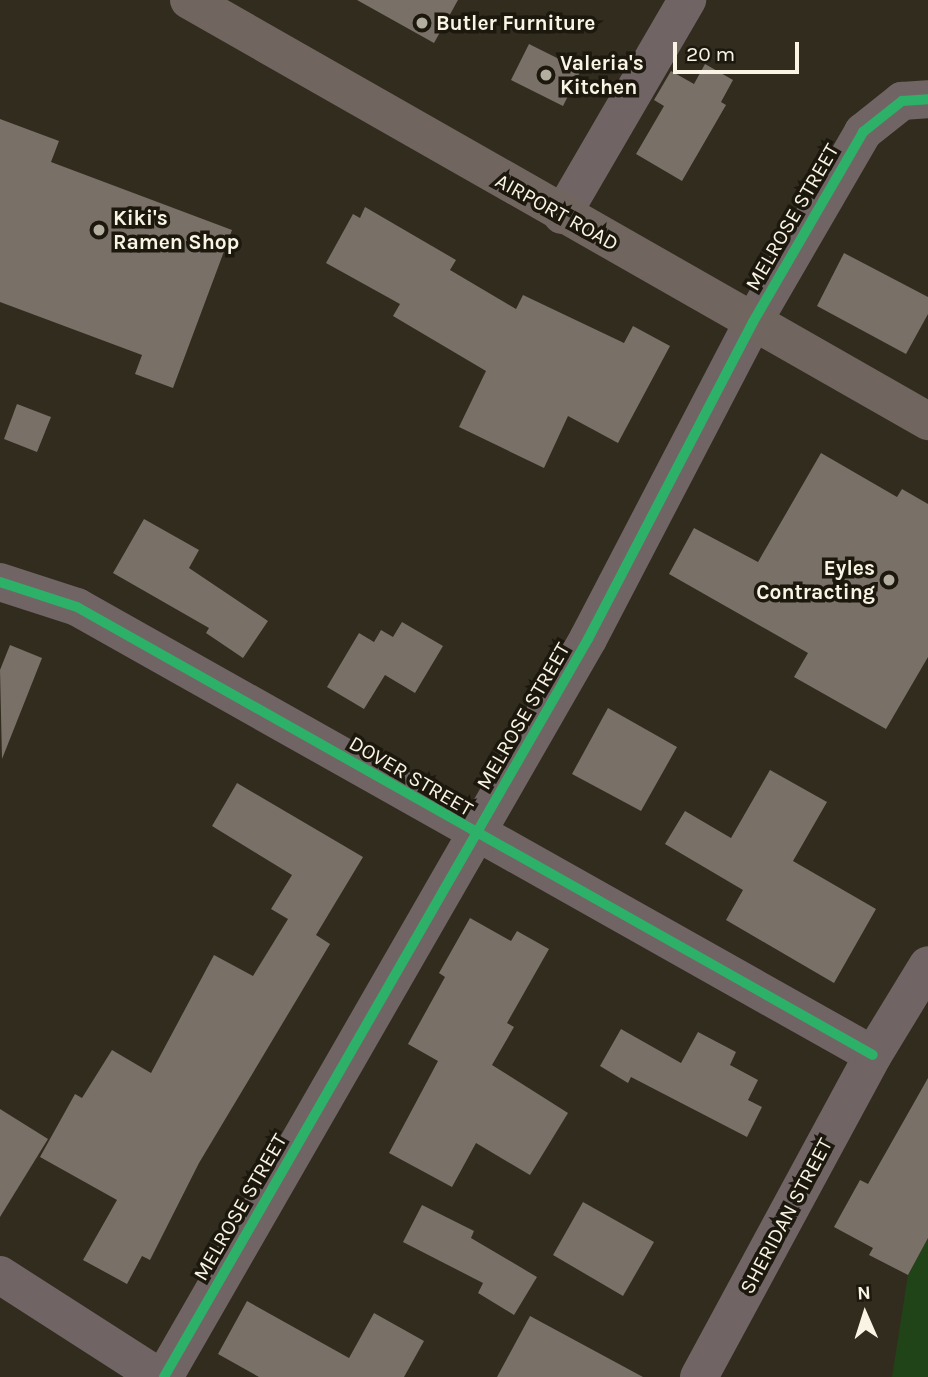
<!DOCTYPE html>
<html>
<head>
<meta charset="utf-8">
<style>
  body { margin:0 }
  #map { position:relative; width:928px; height:1377px; overflow:hidden; background:#312c1e; font-family:Karla,sans-serif }
  div>[style] { position:absolute }
  .green>* { inset:0; background:#204417 }
  .building>* { inset:0; background:#797068 }
  .minor>* { height:38px; margin:-19px; padding:0 19px; transform-origin:19px; border-radius:19px; background:#706564 }
  .major>* { height:38px; margin:-19px; padding:0 19px; transform-origin:19px; border-radius:19px; background:#716560 }
  .cycleway>* { height:10px; margin:-5px; padding:0 5px; transform-origin:5px; border-radius:5px; background:#2db169 }
  .dots>* { width:19px; height:19px; translate:-50% -50%; box-sizing:border-box; border:4px solid #1c180d; border-radius:50% }
  span { translate:-50% -50%; white-space:nowrap; text-align:center; line-height:1.15; -webkit-text-stroke:7px #1c180d; paint-order:stroke }
  .poi-label { font-size:21px; color:#f9f4e4; font-weight:700 }
  .left { translate:0 -50%; text-align:left }
  .right { translate:-100% -50%; text-align:right }
  .street-label { font-size:21px; color:#f9f4e4 }
  .north { position:absolute; left:830px; top:1279px; width:70px; height:70px; -webkit-text-stroke:5px #1c180d; paint-order:stroke; rotate:357deg; font-size:19px; font-weight:700; line-height:28px; text-align:center; color:#f9f4e4 }
  .north::after { content:''; display:block; margin:auto; width:24px; height:32px; background:#f9f4e4; clip-path:polygon(50% 0,100% 100%,50% 72%,0 100%) }
  .scale { position:absolute; left:673px; top:42px; width:126px; height:32px; box-sizing:border-box; border:4px solid #f9f4e4; border-top:0; padding-left:9px; font-size:21px; line-height:24px; white-space:nowrap; color:#f9f4e4; -webkit-text-stroke:5px #1c180d; paint-order:stroke }
</style>
</head>
<body>
<div id="map">
  <div class="green">
    <i style="clip-path:polygon(928px 1238px,928px 1377px,892px 1377px,908px 1275px)"></i>
  </div>
  <div class="building">
    <i style="clip-path:polygon(357px 0,458px 0,434px 43px)"></i>
    <i style="clip-path:polygon(529px 44px,581px 70px,563px 106px,511px 80px)"></i>
    <i style="clip-path:polygon(705px 64px,733px 80px,721px 102px,726px 105px,682px 181px,636px 154px,664px 106px,654px 100px,671px 71px,694px 84px)"></i>
    <i style="clip-path:polygon(0 119px,59px 141px,51px 162px,232px 230px,173px 388px,135px 374px,142px 355px,0 302px)"></i>
    <i style="clip-path:polygon(365px 207px,456px 260px,450px 270px,516px 309px,523px 295px,624px 343px,633px 326px,670px 346px,618px 443px,568px 416px,544px 468px,459px 427px,486px 371px,393px 316px,400px 304px,326px 263px,353px 214px,360px 218px)"></i>
    <i style="clip-path:polygon(844px 253px,928px 297px,928px 314px,906px 354px,817px 306px)"></i>
    <i style="clip-path:polygon(17px 404px,51px 417px,37px 452px,4px 439px)"></i>
    <i style="clip-path:polygon(821px 453px,897px 497px,902px 489px,928px 504px,928px 657px,886px 729px,794px 677px,808px 653px,669px 574px,694px 528px,758px 562px)"></i>
    <i style="clip-path:polygon(144px 519px,199px 550px,189px 568px,268px 621px,243px 658px,206px 633px,209px 628px,113px 573px)"></i>
    <i style="clip-path:polygon(402px 622px,443px 646px,415px 693px,385px 675px,364px 709px,327px 687px,359px 633px,374px 642px,381px 630px,393px 637px)"></i>
    <i style="clip-path:polygon(10px 645px,42px 658px,2px 759px,0 670px)"></i>
    <i style="clip-path:polygon(608px 708px,677px 747px,641px 811px,572px 774px)"></i>
    <i style="clip-path:polygon(770px 770px,827px 802px,793px 861px,876px 909px,834px 983px,726px 920px,743px 890px,665px 844px,685px 811px,731px 838px)"></i>
    <i style="clip-path:polygon(237px 783px,363px 857px,316px 935px,330px 944px,199px 1163px,150px 1260px,142px 1256px,127px 1284px,83px 1260px,117px 1200px,40px 1157px,75px 1094px,82px 1098px,112px 1050px,151px 1073px,214px 955px,253px 976px,288px 919px,271px 909px,292px 875px,212px 826px)"></i>
    <i style="clip-path:polygon(470px 918px,511px 941px,517px 931px,549px 949px,507px 1023px,514px 1027px,492px 1065px,568px 1113px,530px 1175px,476px 1143px,452px 1187px,389px 1153px,438px 1061px,408px 1044px,445px 977px,439px 973px)"></i>
    <i style="clip-path:polygon(621px 1029px,681px 1063px,698px 1032px,736px 1052px,730px 1065px,758px 1080px,748px 1100px,762px 1107px,747px 1137px,631px 1077px,628px 1083px,600px 1066px)"></i>
    <i style="clip-path:polygon(928px 1078px,928px 1238px,908px 1275px,869px 1255px,873px 1248px,834px 1227px,860px 1180px,868px 1184px)"></i>
    <i style="clip-path:polygon(0 1109px,48px 1139px,0 1217px)"></i>
    <i style="clip-path:polygon(583px 1202px,654px 1242px,623px 1296px,553px 1255px)"></i>
    <i style="clip-path:polygon(422px 1205px,474px 1231px,471px 1238px,537px 1277px,514px 1315px,478px 1293px,483px 1283px,403px 1242px)"></i>
    <i style="clip-path:polygon(247px 1301px,349px 1358px,374px 1313px,424px 1341px,404px 1377px,259px 1377px,218px 1354px)"></i>
    <i style="clip-path:polygon(530px 1316px,643px 1377px,497px 1377px)"></i>
  </div>
  <div class="minor">
    <i style="left:562px;top:215px;width:249px;rotate:-59.8deg"></i>
    <i style="left:0;top:582px;width:81px;rotate:18deg"></i>
    <i style="left:77px;top:607px;width:913px;rotate:29.37deg"></i>
    <i style="left:0;top:1275px;width:189px;rotate:32.7deg"></i>
    <i style="left:164px;top:1377px;width:851px;rotate:-60.12deg"></i>
    <i style="left:588px;top:639px;width:357px;rotate:-62.5deg"></i>
    <i style="left:753px;top:322px;width:220px;rotate:-59.9deg"></i>
    <i style="left:863px;top:132px;width:50px;rotate:-38.5deg"></i>
    <i style="left:902px;top:101px;width:26px;rotate:-4deg"></i>
    <i style="left:699px;top:1377px;width:366px;rotate:-61.6deg"></i>
    <i style="left:873px;top:1055px;width:105px;rotate:-58.6deg"></i>
  </div>
  <div class="major">
    <i style="left:189px;top:0;width:851px;rotate:29.67deg"></i>
  </div>
  <div class="cycleway">
    <i style="left:0;top:582px;width:81px;rotate:18deg"></i>
    <i style="left:77px;top:607px;width:913px;rotate:29.37deg"></i>
    <i style="left:164px;top:1377px;width:851px;rotate:-60.12deg"></i>
    <i style="left:588px;top:639px;width:357px;rotate:-62.5deg"></i>
    <i style="left:753px;top:322px;width:220px;rotate:-59.9deg"></i>
    <i style="left:863px;top:132px;width:50px;rotate:-38.5deg"></i>
    <i style="left:902px;top:101px;width:26px;rotate:-4deg"></i>
  </div>
  <div class="dots">
    <i style="left:422px;top:23px;background:#b3ae9f"></i>
    <i style="left:546px;top:75px;background:#b3ae9f"></i>
    <i style="left:99px;top:230px;background:#b3ae9f"></i>
    <i style="left:889px;top:580px;background:#b3ae9f"></i>
  </div>
  <div class="poi-label">
    <span class="left" style="left:436px;top:23px">Butler Furniture</span>
    <span class="left" style="left:560px;top:75px">Valeria's<br>Kitchen</span>
    <span class="left" style="left:113px;top:230px">Kiki's<br>Ramen Shop</span>
    <span class="right" style="left:875px;top:580px">Eyles<br>Contracting</span>
  </div>
  <div class="street-label">
    <span style="left:557px;top:212px;rotate:29deg">AIRPORT ROAD</span>
    <span style="left:792px;top:217px;rotate:-60deg">MELROSE STREET</span>
    <span style="left:523px;top:716px;rotate:-60deg">MELROSE STREET</span>
    <span style="left:411px;top:776px;rotate:30deg">DOVER STREET</span>
    <span style="left:240px;top:1207px;rotate:-60deg">MELROSE STREET</span>
    <span style="left:786px;top:1216px;rotate:-62deg">SHERIDAN STREET</span>
  </div>
  <div class="north">N</div>
  <div class="scale">20 m</div>
</div>
</body>
</html>
